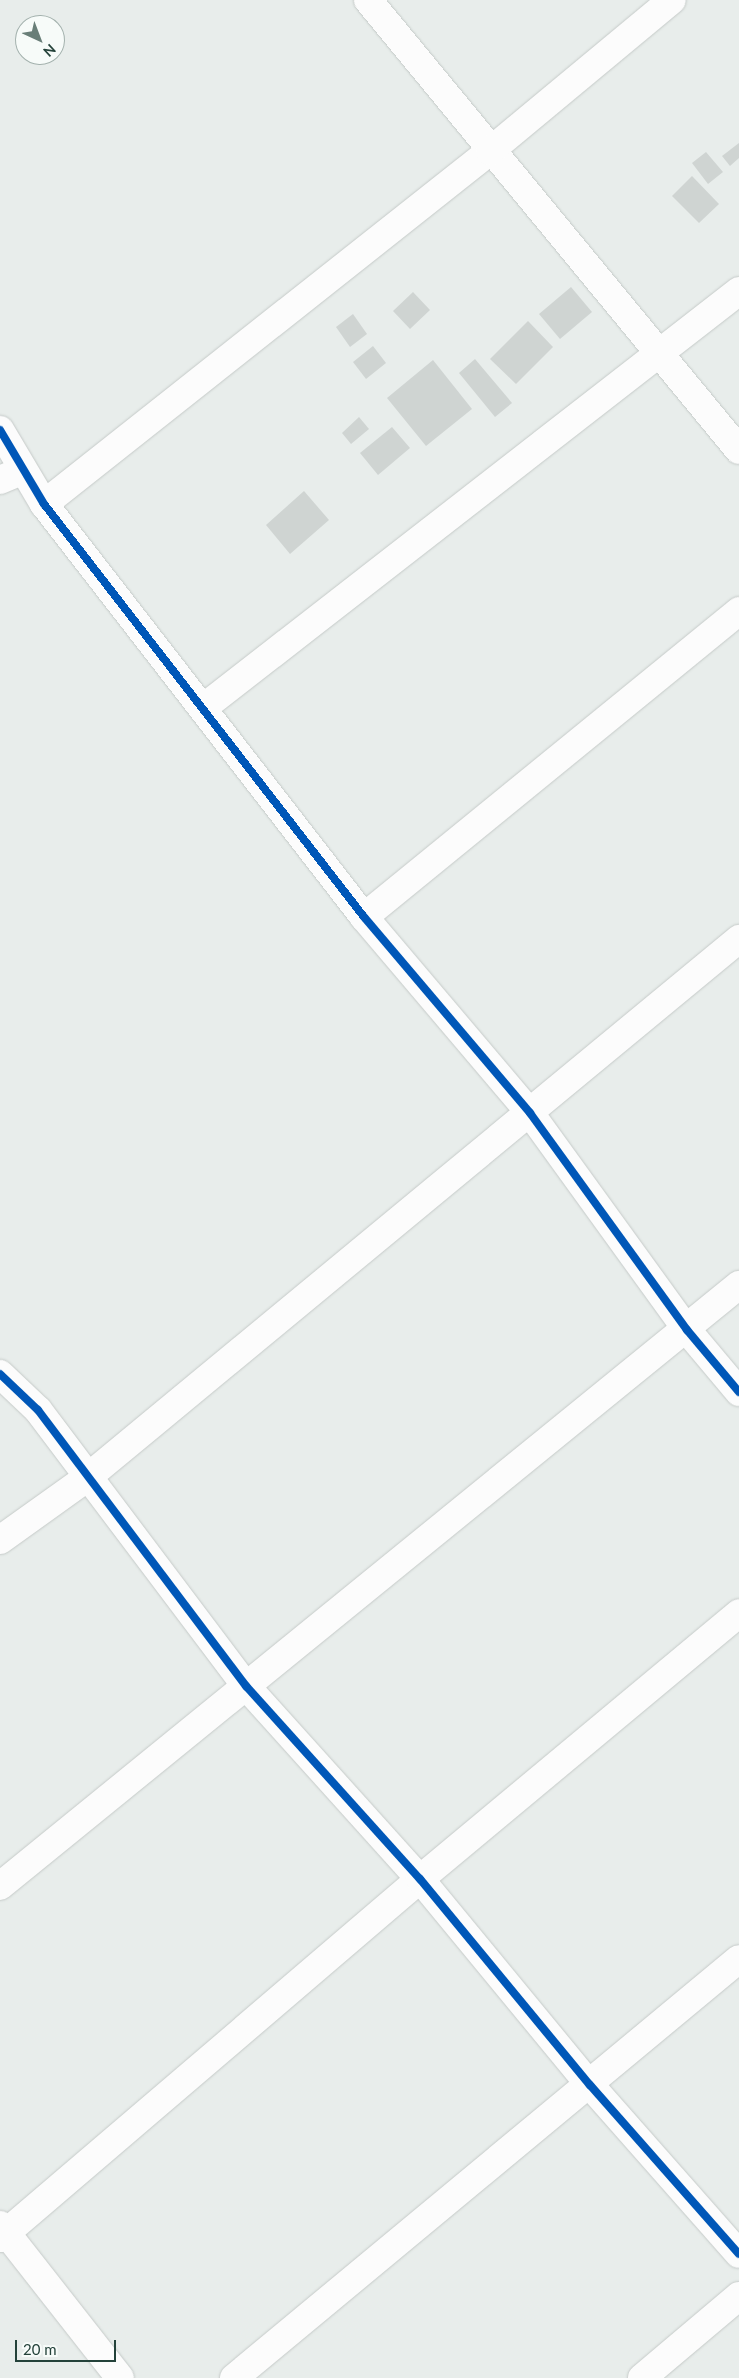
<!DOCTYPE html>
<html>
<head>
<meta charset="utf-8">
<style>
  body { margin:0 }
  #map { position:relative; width:739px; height:2378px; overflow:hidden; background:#e8edeb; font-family:Lato,sans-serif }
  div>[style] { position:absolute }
  .building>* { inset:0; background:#cfd4d2 }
  .roads { filter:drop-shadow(0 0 1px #c5cac8) drop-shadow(0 0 1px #c5cac8) }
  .street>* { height:28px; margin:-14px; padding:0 14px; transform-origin:14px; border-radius:14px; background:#fcfcfc }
  .cycleway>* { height:8px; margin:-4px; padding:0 4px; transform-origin:4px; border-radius:4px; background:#0057b8 }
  span { translate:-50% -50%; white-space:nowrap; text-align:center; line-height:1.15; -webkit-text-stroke:5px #f7fbf9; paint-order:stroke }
  .north { position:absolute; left:15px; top:15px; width:50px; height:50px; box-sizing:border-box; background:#f7fbf9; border:1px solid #a3b1ad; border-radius:50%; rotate:137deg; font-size:14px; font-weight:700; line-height:20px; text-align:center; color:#24423a }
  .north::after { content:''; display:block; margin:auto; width:18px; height:22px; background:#697e78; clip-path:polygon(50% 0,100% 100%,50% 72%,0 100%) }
  .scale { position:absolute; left:15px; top:2340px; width:101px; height:22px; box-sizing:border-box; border:2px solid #24423a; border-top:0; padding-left:6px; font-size:15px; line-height:18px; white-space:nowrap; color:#24423a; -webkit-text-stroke:4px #f7fbf9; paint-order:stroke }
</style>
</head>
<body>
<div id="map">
  <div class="building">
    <i style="clip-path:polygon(739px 143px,739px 158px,730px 166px,722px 156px)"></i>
    <i style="clip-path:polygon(706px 152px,723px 172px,708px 184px,692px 163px)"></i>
    <i style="clip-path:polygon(692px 176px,719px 204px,699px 223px,672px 196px)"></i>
    <i style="clip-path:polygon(571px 287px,592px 312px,560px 339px,539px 314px)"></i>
    <i style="clip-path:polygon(413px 292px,430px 310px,410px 329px,393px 311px)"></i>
    <i style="clip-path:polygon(353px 314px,367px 334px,350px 347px,336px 327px)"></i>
    <i style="clip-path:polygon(528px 321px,553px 347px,516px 384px,490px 359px)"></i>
    <i style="clip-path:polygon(373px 346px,386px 363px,366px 379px,353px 362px)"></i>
    <i style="clip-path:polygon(475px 359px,512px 403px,495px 417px,459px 373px)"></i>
    <i style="clip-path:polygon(433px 360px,472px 409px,426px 446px,387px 398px)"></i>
    <i style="clip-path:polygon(359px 417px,369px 429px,351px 444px,342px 433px)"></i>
    <i style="clip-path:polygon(392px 427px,410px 448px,378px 475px,360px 453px)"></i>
    <i style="clip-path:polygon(304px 491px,329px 520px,290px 554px,266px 525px)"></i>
  </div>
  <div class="roads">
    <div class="street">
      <i style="left:368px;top:0;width:583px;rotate:50.5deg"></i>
      <i style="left:0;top:430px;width:86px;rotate:59.3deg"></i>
      <i style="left:44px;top:504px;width:522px;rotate:52.23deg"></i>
      <i style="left:364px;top:917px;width:257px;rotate:49.7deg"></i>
      <i style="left:530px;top:1113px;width:268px;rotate:54.1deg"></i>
      <i style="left:687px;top:1330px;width:81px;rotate:50deg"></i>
      <i style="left:0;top:480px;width:25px;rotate:-23deg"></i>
      <i style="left:44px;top:504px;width:569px;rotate:-38.36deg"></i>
      <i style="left:490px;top:151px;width:236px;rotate:-39.7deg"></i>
      <i style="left:203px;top:708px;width:679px;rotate:-37.88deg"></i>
      <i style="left:364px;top:917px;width:484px;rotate:-39.2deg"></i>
      <i style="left:0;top:1374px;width:52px;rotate:43.5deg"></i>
      <i style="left:38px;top:1410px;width:346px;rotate:53deg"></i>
      <i style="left:246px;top:1686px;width:260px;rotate:48deg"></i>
      <i style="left:420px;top:1879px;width:267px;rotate:50.5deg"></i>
      <i style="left:590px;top:2085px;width:225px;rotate:48.6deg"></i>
      <i style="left:0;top:1540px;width:108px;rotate:-35.6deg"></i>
      <i style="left:88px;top:1477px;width:845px;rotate:-39.57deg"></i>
      <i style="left:0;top:1886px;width:953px;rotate:-39.12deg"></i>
      <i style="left:0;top:2225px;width:194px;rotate:51.9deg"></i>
      <i style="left:0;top:2238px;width:553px;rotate:-40.52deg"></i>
      <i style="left:420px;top:1879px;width:415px;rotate:-39.8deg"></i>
      <i style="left:234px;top:2378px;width:656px;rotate:-39.68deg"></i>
      <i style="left:642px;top:2378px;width:127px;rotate:-40.2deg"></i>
    </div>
  </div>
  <div class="cycleway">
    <i style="left:0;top:430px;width:86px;rotate:59.3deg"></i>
    <i style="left:44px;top:504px;width:522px;rotate:52.23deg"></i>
    <i style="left:364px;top:917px;width:257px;rotate:49.7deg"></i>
    <i style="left:530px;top:1113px;width:268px;rotate:54.1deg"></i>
    <i style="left:687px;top:1330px;width:81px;rotate:50deg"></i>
    <i style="left:0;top:1374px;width:52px;rotate:43.5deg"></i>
    <i style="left:38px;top:1410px;width:346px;rotate:53deg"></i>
    <i style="left:246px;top:1686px;width:260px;rotate:48deg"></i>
    <i style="left:420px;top:1879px;width:267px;rotate:50.5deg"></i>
    <i style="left:590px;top:2085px;width:225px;rotate:48.6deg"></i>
  </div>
  <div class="north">N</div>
  <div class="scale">20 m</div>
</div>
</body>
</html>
